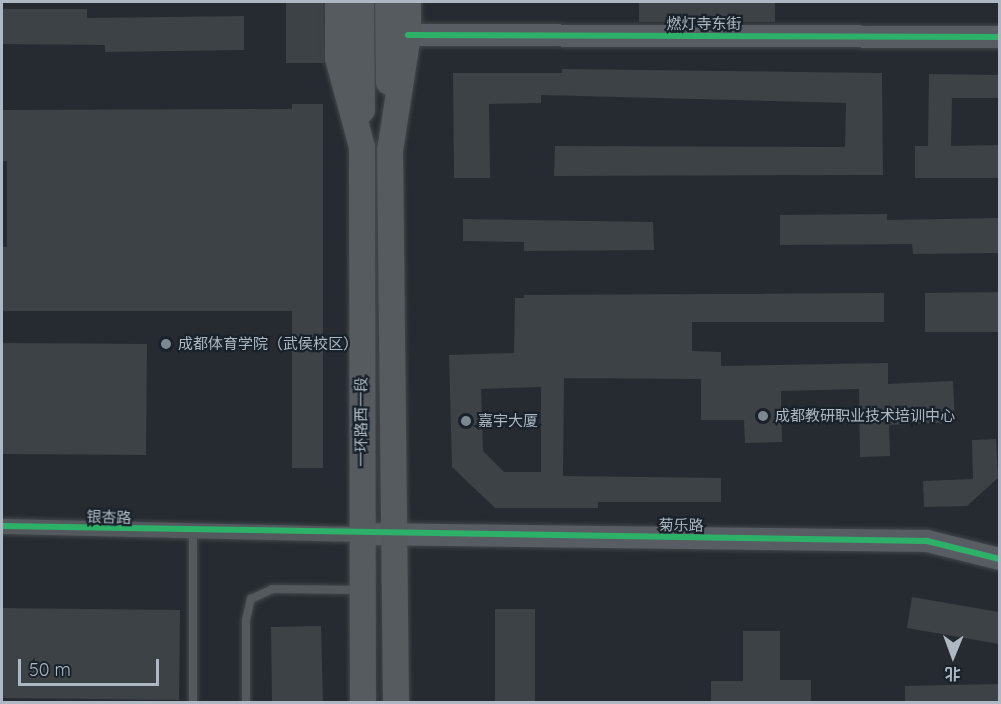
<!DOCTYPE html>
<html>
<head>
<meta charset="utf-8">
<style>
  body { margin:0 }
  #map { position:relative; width:1001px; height:704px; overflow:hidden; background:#252b30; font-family:Quicksand,"Noto Sans SC",sans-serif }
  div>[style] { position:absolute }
  .building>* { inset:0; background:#3d4247 }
  .roads { filter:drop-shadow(0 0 2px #42474b) drop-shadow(0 0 2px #42474b) }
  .lane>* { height:8px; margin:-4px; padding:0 4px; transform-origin:4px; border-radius:4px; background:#54595e }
  .street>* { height:15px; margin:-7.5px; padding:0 7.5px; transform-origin:7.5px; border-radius:7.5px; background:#54595e }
  .secondary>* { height:22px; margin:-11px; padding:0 11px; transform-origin:11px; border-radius:11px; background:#585d63 }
  .primary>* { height:26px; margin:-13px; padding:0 13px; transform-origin:13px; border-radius:13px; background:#565b60 }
  .cycleway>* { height:6px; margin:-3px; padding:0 3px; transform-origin:3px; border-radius:3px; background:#2db169 }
  .dots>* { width:16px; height:16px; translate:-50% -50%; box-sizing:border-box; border:3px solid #19222a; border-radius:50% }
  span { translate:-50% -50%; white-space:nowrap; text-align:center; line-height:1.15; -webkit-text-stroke:4.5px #19222a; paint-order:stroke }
  .street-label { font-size:15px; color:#adb8c2 }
  .poi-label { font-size:15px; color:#adb8c2 }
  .left { translate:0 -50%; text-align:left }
  .frame { position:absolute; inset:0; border:3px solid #adb8c2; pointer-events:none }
  .north { position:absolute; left:923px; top:626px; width:60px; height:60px; -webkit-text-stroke:4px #19222a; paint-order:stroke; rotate:181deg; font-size:16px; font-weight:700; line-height:24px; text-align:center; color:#adb8c2 }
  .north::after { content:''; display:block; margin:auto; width:21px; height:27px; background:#adb8c2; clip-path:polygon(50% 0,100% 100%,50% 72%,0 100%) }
  .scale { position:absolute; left:18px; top:659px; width:141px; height:27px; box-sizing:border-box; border:3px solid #adb8c2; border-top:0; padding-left:8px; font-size:18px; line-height:21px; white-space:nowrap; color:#adb8c2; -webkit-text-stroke:4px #19222a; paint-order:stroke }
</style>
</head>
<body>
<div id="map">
  <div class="building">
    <i style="clip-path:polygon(286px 2px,323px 2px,324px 63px,286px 63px)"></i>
    <i style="clip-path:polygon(639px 2px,775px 2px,775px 22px,639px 22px)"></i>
    <i style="clip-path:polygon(2px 9px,87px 9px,87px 18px,244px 16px,244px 50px,105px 52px,105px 45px,2px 44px)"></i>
    <i style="clip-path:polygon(562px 69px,882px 73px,883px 175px,554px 176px,555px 146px,845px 147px,846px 103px,541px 95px,541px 103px,489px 104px,490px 178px,454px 178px,453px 73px,562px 73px)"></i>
    <i style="clip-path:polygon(929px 74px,999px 75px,999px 98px,952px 98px,951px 146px,999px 145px,999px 178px,915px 178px,915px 146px,928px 146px)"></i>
    <i style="clip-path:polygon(292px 104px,323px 104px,323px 468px,292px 468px,292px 311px,2px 311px,2px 247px,7px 247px,7px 161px,2px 161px,2px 110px,292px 109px)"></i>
    <i style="clip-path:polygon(887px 214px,887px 220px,999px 218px,999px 253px,913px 254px,912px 244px,780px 245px,780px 215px)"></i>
    <i style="clip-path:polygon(463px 219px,653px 222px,654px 250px,524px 251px,524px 242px,463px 241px)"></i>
    <i style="clip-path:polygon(999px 292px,999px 332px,925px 332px,925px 293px)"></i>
    <i style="clip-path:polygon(evenodd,884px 293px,884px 322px,692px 322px,692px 351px,721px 352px,721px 366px,888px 363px,888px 384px,953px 381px,955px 422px,889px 425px,890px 456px,860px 457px,859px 389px,781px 391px,782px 442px,745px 443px,744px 420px,701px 420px,701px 379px,564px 378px,563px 476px,721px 478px,721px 502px,598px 502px,598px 508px,495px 508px,452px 467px,449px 355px,514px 353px,515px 298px,524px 298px,524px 295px,884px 293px,541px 387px,541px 472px,504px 472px,483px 451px,481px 389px,541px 387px)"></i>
    <i style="clip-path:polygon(2px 343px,147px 344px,146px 455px,2px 454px)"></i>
    <i style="clip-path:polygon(996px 439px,998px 478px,967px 506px,924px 507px,923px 481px,973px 479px,972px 440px)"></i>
    <i style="clip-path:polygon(912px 597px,999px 612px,999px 644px,907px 628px)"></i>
    <i style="clip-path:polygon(2px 608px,180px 610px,179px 700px,2px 698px)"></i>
    <i style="clip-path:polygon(495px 609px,535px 609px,535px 702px,495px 702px)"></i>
    <i style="clip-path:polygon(321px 626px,323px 702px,272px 702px,271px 627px)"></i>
    <i style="clip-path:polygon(743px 631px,780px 631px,780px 680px,811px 680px,811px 702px,711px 702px,711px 681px,743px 681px)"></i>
    <i style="clip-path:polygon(999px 684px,999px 702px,905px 702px,905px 686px)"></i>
  </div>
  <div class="roads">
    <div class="lane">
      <i style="left:193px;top:531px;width:171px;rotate:90deg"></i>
      <i style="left:246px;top:702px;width:82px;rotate:-90deg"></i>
      <i style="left:246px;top:620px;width:22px;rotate:-77deg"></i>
      <i style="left:251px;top:599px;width:23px;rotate:-25deg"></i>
      <i style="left:272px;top:589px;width:88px;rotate:0.7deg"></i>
    </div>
    <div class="street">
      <i style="left:2px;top:526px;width:358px;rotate:1.3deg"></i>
    </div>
    <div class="secondary">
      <i style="left:408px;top:35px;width:592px;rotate:0.19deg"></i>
      <i style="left:360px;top:534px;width:567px;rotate:0.71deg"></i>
      <i style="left:927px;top:541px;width:75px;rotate:13.9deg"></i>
    </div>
    <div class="primary">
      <i style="left:338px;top:2px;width:56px;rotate:90deg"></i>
      <i style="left:338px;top:58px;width:92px;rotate:74.9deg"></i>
      <i style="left:362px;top:147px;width:555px;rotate:89.9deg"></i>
      <i style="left:361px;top:2px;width:108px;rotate:89.5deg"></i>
      <i style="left:388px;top:2px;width:80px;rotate:89.3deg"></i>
      <i style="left:396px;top:702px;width:551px;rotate:-90.62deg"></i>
      <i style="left:390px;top:151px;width:117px;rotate:-81.2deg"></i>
      <i style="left:408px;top:35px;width:33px;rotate:-90deg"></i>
    </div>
  </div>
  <div class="cycleway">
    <i style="left:408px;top:35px;width:592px;rotate:0.19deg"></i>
    <i style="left:2px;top:526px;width:925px;rotate:0.93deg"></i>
    <i style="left:927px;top:541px;width:75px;rotate:13.9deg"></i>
  </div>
  <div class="dots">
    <i style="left:166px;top:344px;background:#7d878f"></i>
    <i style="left:763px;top:416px;background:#7d878f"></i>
    <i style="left:466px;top:421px;background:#7d878f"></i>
  </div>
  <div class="street-label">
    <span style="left:704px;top:24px">燃灯寺东街</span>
    <span style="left:361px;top:422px;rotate:-90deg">一环路西一段</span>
    <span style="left:109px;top:517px;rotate:2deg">银杏路</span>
    <span style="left:681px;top:525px;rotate:1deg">菊乐路</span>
  </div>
  <div class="poi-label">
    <span class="left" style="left:178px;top:344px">成都体育学院（武侯校区）</span>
    <span class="left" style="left:775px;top:416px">成都教研职业技术培训中心</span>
    <span class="left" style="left:478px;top:421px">嘉宇大厦</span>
  </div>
  <div class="frame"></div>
  <div class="north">北</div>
  <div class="scale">50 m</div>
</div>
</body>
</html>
